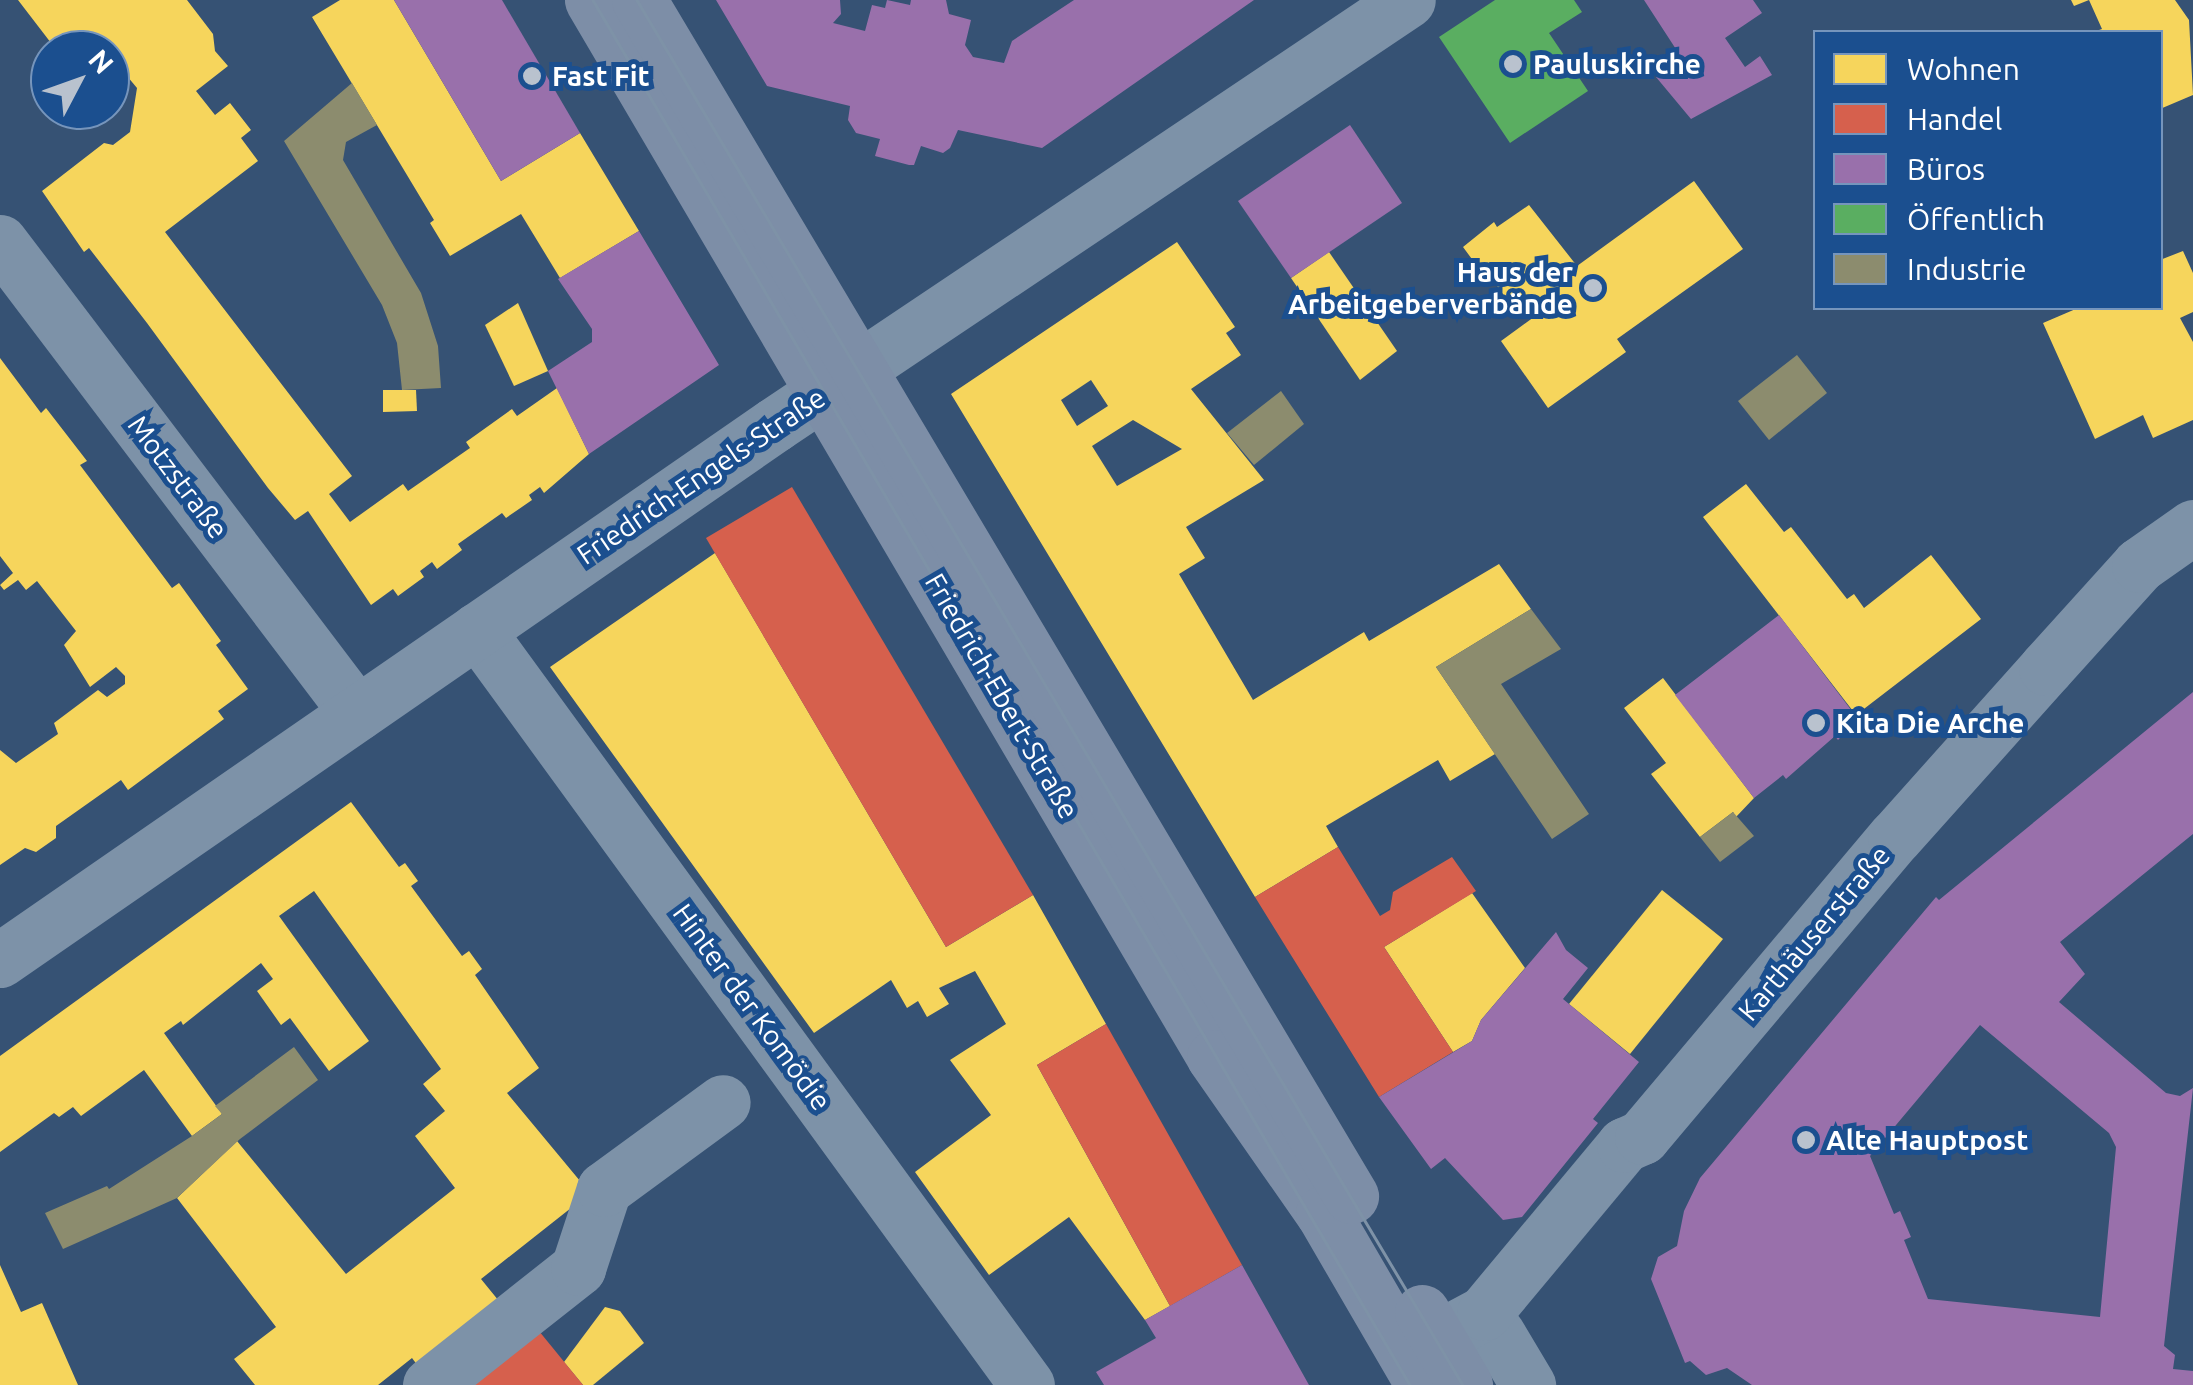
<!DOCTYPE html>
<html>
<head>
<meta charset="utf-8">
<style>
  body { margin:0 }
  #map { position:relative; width:2193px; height:1385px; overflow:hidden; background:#365274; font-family:Ubuntu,sans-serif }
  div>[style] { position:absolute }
  .homes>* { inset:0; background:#f6d55c }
  .shops>* { inset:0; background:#d6604d }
  .offices>* { inset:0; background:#9970ab }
  .public>* { inset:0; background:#5aae61 }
  .industry>* { inset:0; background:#8c8c6e }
  .minor>* { height:55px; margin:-27.5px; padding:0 27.5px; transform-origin:27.5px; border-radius:27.5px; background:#7d92a8 }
  .major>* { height:55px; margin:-27.5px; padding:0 27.5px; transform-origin:27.5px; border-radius:27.5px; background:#7d8ea7 }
  .tram>* { height:2.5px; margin:-1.25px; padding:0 1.25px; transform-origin:1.25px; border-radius:1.25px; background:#7e92a7 }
  .dots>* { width:28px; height:28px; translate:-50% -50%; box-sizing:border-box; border:5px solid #1b4f8f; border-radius:50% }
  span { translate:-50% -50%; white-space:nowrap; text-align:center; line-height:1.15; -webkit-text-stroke:10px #1b4f8f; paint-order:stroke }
  .poi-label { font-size:28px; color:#fff; font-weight:700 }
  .left { translate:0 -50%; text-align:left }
  .right { translate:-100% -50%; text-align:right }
  .street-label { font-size:28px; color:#fff }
  .legend { position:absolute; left:1813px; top:30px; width:350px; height:280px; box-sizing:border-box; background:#1b4f8f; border:2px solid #7695bc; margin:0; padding:12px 18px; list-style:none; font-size:30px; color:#fff }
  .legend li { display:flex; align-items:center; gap:20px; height:50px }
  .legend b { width:50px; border:2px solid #7695bc }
  .north { position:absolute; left:30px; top:30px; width:100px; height:100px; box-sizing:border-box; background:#1b4f8f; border:2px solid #7695bc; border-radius:50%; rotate:49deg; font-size:28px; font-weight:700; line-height:40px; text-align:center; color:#fff }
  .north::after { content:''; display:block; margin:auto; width:35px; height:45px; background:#b9c2ce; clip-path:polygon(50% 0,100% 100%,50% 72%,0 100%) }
</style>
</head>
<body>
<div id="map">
  <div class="homes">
    <i style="clip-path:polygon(18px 0,187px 0,213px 34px,215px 51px,228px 66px,196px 91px,215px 115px,230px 103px,251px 130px,241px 138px,258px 161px,165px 232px,352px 476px,329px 494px,350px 522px,403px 484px,408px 491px,470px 448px,466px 442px,512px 409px,517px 416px,557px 388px,589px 454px,544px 493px,540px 487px,529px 495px,532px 500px,506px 518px,502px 513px,458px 544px,462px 550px,437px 569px,432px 562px,420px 571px,424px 577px,398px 596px,393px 589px,371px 605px,308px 511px,295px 520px,268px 488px,147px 323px,89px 248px,84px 252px,42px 191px,104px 143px,113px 145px,130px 132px,137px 88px,117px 64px,113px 67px,110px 63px,110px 50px,76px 50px,63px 33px,51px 43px)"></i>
    <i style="clip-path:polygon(340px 0,394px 0,501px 181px,580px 133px,639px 231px,560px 278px,521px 214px,450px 256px,430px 223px,434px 220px,312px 17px)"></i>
    <i style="clip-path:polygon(2071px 0,2175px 0,2189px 20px,2193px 95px,2160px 109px,2160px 32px,2093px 32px,2102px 29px,2089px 0,2074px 6px)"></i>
    <i style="clip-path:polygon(1694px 181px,1743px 249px,1617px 339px,1626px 352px,1548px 408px,1501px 341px,1534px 317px,1523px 302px,1514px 309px,1486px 271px,1476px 276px,1480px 270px,1463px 247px,1494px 222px,1497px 227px,1529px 205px,1577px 266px)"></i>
    <i style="clip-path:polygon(evenodd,1177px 242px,1235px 327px,1226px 333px,1241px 355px,1191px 389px,1264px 480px,1186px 527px,1205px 558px,1179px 574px,1253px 700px,1364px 632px,1369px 641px,1499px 564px,1531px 609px,1436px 667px,1495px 754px,1450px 781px,1438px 760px,1326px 826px,1338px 847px,1255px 897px,951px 394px,1177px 242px,1091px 380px,1108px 406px,1077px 426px,1061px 400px,1091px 380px,1177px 242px,1133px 420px,1182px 449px,1117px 486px,1092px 446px,1133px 420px)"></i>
    <i style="clip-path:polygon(2183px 251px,2193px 273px,2193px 312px,2180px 318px,2193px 342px,2193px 420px,2153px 438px,2143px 415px,2095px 439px,2043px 323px,2078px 308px,2160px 308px,2160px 260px)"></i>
    <i style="clip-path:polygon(1329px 252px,1397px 351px,1360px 380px,1291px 278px)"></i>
    <i style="clip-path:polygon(518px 303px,548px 371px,514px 386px,485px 325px)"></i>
    <i style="clip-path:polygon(0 358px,41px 413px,46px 408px,87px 461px,80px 465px,172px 588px,179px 583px,221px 641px,216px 645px,248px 689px,218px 711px,224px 719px,128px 790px,121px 780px,56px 826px,56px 838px,36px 852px,25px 848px,0 865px,0 750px,16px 763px,58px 734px,54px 723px,98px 690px,107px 697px,125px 684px,125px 676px,116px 667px,90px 687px,64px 645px,76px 631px,37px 581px,26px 590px,18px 580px,4px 590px,0 585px,13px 573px,0 556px)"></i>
    <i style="clip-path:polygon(383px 390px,416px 390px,417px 411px,383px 412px)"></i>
    <i style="clip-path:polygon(1746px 484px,1784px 532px,1791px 527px,1847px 599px,1854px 594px,1864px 608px,1931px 555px,1981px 619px,1856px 715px,1703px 517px)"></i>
    <i style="clip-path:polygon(715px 553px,946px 947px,1033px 895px,1106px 1024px,1037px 1065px,1170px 1306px,1145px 1320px,1069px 1217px,989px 1275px,915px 1172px,991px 1115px,950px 1060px,1006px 1024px,975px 971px,939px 988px,949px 1004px,927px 1017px,918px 1001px,907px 1008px,891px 980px,814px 1033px,550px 667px)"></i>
    <i style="clip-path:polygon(1663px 678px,1754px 798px,1736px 817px,1733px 812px,1700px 837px,1651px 774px,1666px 763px,1624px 708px)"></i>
    <i style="clip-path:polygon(351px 802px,399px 867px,405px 863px,418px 881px,411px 886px,462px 956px,469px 951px,482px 969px,475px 975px,539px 1068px,507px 1093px,590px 1193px,481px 1279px,503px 1306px,421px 1370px,412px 1358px,378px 1385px,255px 1385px,234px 1359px,276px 1327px,177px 1198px,237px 1141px,346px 1274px,455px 1188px,415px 1136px,445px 1111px,423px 1084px,441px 1069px,314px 891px,279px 916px,369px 1041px,329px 1071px,290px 1018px,281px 1025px,257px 991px,273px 979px,261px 963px,183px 1025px,181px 1021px,164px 1033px,222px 1114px,192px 1136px,144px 1070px,81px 1116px,73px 1107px,59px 1117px,54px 1113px,0 1152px,0 1056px)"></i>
    <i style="clip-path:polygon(1662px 890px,1723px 939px,1630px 1054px,1569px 1004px)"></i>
    <i style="clip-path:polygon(1472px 893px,1525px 968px,1481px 1020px,1472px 1041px,1453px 1052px,1384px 947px)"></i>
    <i style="clip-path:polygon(0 1265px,21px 1312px,42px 1303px,78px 1385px,0 1385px)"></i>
    <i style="clip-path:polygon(605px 1307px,620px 1311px,644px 1343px,593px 1385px,583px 1385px,564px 1362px)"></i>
  </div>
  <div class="shops">
    <i style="clip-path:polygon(792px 487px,1033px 895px,946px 947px,706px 538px)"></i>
    <i style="clip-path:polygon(1338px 847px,1380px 916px,1390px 910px,1393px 892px,1452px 857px,1476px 891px,1384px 947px,1453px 1052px,1379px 1097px,1255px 897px)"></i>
    <i style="clip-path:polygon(1106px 1024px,1242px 1265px,1170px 1306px,1037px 1065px)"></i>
    <i style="clip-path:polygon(539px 1331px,583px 1385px,474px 1385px)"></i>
  </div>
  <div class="offices">
    <i style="clip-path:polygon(394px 0,502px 0,580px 133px,501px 181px)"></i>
    <i style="clip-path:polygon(716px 0,840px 0,841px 14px,833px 23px,865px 31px,872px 5px,885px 8px,887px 0,910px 5px,911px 0,946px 0,949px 14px,971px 20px,965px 45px,973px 57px,1004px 63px,1012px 41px,1074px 0,1254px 0,1042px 148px,958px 130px,950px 148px,943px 153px,921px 146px,914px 165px,909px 165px,875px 156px,880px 139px,856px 133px,848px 120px,850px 106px,767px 86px)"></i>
    <i style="clip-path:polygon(1644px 0,1753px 0,1762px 13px,1725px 38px,1745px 67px,1760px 56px,1772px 75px,1691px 119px,1656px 77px,1683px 60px)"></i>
    <i style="clip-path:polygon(1350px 125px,1402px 203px,1291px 278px,1238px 201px)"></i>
    <i style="clip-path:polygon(639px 231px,719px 365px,589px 454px,548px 371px,592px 342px,592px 329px,558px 279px)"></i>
    <i style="clip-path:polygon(1779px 615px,1858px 719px,1838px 740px,1835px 736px,1786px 779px,1783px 775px,1754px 798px,1675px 695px)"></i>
    <i style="clip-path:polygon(evenodd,2193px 692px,2193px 834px,2060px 942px,2085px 974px,2059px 1002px,2166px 1093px,2180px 1096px,2193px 1088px,2164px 1346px,2175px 1355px,2173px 1369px,2193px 1371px,2193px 1385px,1752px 1385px,1727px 1368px,1706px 1375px,1690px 1361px,1685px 1363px,1651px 1279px,1658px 1257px,1677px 1246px,1684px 1211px,1700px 1178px,1936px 897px,1939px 900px,2193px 692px,1980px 1025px,2109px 1133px,2116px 1147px,2100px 1317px,1928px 1299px,1904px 1240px,1911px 1237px,1900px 1211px,1894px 1214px,1870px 1156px,1980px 1025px)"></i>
    <i style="clip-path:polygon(1556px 932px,1566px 950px,1588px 968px,1563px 999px,1639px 1062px,1593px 1119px,1598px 1123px,1522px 1217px,1503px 1220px,1445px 1158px,1431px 1169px,1379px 1097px,1472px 1041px,1481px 1020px)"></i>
    <i style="clip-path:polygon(1242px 1265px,1309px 1385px,1104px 1385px,1096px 1372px,1156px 1338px,1145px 1320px)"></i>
  </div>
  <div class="public">
    <i style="clip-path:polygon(1495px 0,1574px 0,1582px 12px,1549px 33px,1588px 91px,1510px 143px,1439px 37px)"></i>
  </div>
  <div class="industry">
    <i style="clip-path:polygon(352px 83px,377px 125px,346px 142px,343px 160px,421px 293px,438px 346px,441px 388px,402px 390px,397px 343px,382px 305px,284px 141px)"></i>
    <i style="clip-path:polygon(1797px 355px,1827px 393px,1769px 440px,1738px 401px)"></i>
    <i style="clip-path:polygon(1281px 391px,1304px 424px,1254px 465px,1227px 433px)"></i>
    <i style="clip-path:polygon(1531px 609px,1561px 649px,1501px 684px,1589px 814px,1552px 839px,1436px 667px)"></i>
    <i style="clip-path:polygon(1733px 812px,1754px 836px,1720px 862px,1700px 837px)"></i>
    <i style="clip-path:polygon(294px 1047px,318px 1080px,240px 1139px,177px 1198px,63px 1249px,45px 1213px,107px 1186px,109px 1189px,192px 1136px,222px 1114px,215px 1106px)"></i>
  </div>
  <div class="minor">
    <i style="left:0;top:242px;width:591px;rotate:52.84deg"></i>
    <i style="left:477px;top:630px;width:934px;rotate:53.93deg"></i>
    <i style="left:0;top:960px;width:941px;rotate:-34.65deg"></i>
    <i style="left:774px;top:425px;width:763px;rotate:-33.84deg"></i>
    <i style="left:1497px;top:1333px;width:61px;rotate:59.2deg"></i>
    <i style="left:1437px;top:1338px;width:53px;rotate:-28deg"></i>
    <i style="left:1484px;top:1313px;width:219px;rotate:-50.2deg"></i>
    <i style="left:1624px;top:1145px;width:20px;rotate:-24deg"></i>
    <i style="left:1642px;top:1137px;width:392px;rotate:-49.9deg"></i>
    <i style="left:1895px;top:837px;width:227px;rotate:-48.2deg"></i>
    <i style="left:2046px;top:668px;width:139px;rotate:-47.9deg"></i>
    <i style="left:2139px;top:565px;width:66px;rotate:-35.1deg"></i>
    <i style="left:430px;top:1385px;width:189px;rotate:-38.3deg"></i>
    <i style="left:578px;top:1268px;width:83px;rotate:-71.8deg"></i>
    <i style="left:604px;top:1189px;width:147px;rotate:-36.2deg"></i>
  </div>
  <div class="major">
    <i style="left:592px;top:0;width:1226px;rotate:59.52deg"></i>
    <i style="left:1214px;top:1057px;width:190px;rotate:55.1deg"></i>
    <i style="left:1323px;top:1213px;width:199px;rotate:59.8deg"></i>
    <i style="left:639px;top:0;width:1392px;rotate:59.23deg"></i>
    <i style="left:1422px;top:1312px;width:85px;rotate:59.5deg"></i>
  </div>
  <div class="tram">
    <i style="left:593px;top:0;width:1608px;rotate:59.46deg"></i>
    <i style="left:637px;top:0;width:1613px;rotate:59.19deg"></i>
  </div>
  <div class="dots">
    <i style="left:1513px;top:64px;background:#b9c2ce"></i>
    <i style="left:532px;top:76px;background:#b9c2ce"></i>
    <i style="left:1593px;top:288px;background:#b9c2ce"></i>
    <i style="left:1816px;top:723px;background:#b9c2ce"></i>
    <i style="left:1806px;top:1140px;background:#b9c2ce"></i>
  </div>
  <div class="poi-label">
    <span class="left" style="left:1533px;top:64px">Pauluskirche</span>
    <span class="left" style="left:552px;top:76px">Fast Fit</span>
    <span class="right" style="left:1573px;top:288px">Haus der<br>Arbeitgeberverbände</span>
    <span class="left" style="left:1836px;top:723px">Kita Die Arche</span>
    <span class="left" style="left:1826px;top:1140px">Alte Hauptpost</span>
  </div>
  <div class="street-label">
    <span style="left:701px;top:476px;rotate:-34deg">Friedrich-Engels-Straße</span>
    <span style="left:178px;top:477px;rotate:53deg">Motzstraße</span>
    <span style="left:1002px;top:696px;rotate:60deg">Friedrich-Ebert-Straße</span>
    <span style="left:1814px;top:933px;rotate:-50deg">Karthäuserstraße</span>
    <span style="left:752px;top:1007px;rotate:54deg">Hinter der Komödie</span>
  </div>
  <ul class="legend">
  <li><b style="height:28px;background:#f6d55c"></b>Wohnen</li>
  <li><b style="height:28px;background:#d6604d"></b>Handel</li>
  <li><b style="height:28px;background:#9970ab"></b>Büros</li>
  <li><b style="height:28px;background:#5aae61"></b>Öffentlich</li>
  <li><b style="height:28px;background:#8c8c6e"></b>Industrie</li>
  </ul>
  <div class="north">N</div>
</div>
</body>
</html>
